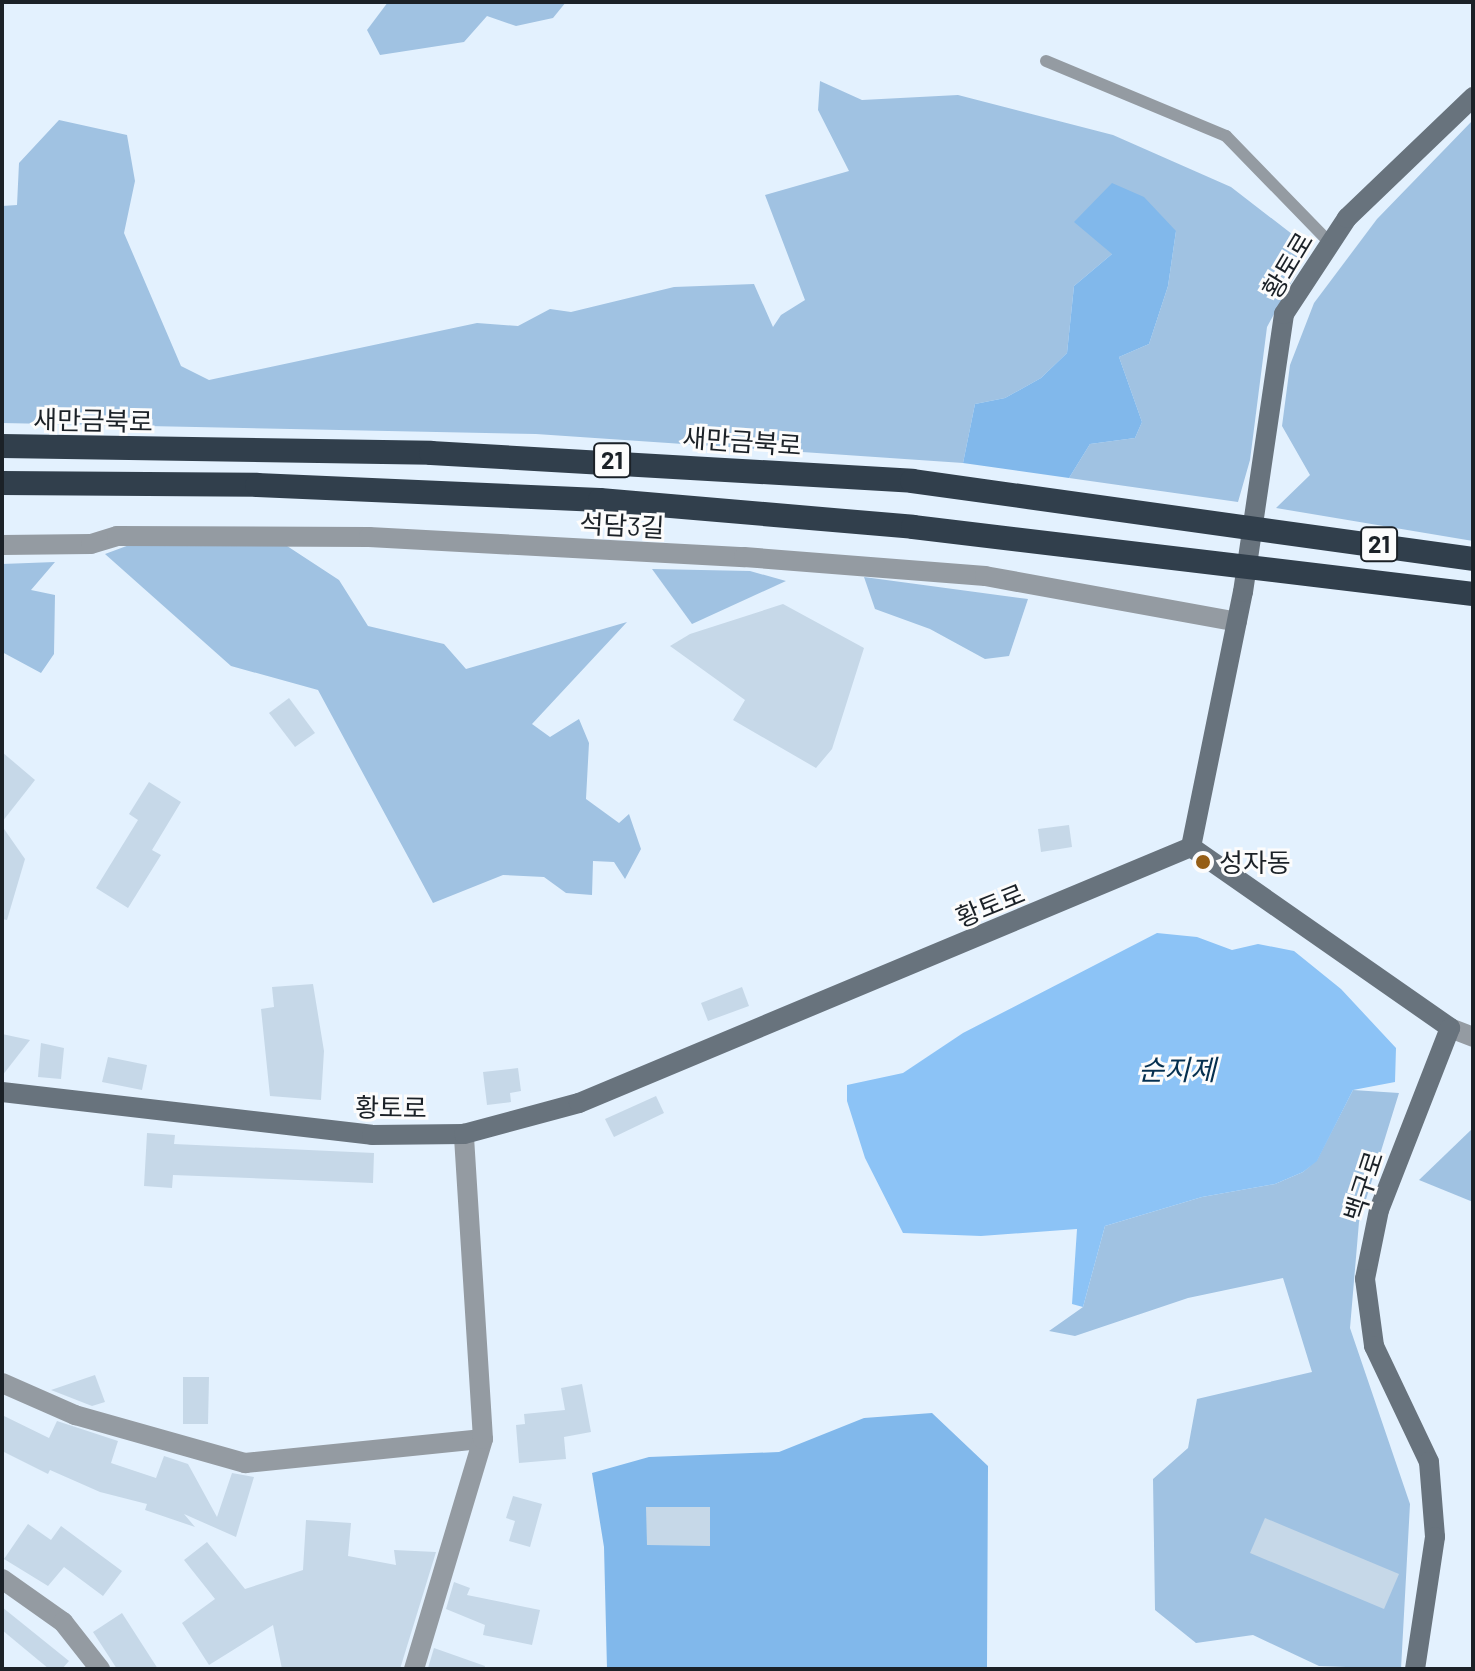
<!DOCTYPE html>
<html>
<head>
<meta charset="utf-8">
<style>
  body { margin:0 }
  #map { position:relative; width:1475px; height:1671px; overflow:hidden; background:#e3f1fe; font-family:Barlow,"Noto Sans KR",sans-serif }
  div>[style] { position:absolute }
  .green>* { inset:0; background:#a0c2e2 }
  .forest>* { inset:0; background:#81b8eb }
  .water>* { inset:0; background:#8cc3f6 }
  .building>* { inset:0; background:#c6d8e8 }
  .lane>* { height:12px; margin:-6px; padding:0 6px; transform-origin:6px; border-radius:6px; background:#949ba2 }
  .street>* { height:20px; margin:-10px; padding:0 10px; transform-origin:10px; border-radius:10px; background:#949ba2 }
  .secondary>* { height:20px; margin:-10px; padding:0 10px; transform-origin:10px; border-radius:10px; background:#68737d }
  .highway>* { height:24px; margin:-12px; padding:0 12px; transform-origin:12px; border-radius:12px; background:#313f4c }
  .dots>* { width:22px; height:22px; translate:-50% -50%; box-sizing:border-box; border:4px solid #fcfcfc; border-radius:50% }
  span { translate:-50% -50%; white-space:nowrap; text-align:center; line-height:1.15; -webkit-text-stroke:6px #fcfcfc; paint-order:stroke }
  .shield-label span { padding:2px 6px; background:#fcfcfc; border:2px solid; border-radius:6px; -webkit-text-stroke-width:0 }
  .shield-label { font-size:24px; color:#1b2127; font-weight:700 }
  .street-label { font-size:26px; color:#1b2127 }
  .poi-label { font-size:26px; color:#1b2127 }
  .left { translate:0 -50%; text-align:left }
  .water-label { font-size:28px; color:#053050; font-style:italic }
  .frame { position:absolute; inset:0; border:4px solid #1b2127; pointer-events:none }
</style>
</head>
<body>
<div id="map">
  <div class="green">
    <i style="clip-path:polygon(388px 2px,566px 2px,553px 18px,516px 26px,487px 16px,464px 42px,380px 55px,367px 30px)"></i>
    <i style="clip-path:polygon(820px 81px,862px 100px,958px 95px,1113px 135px,1231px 187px,1310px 248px,1267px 327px,1250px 460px,1238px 502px,1069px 478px,1090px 444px,1135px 438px,1142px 422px,1119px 357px,1149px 344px,1168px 286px,1176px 231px,1112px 254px,1074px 286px,1067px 353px,1041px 378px,1005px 398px,975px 404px,963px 463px,536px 434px,2px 423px,2px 206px,17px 205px,19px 163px,59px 120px,127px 135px,135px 181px,124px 233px,181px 366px,209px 380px,477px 323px,518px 326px,550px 309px,571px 312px,674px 287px,754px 284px,773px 327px,781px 315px,805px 300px,765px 195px,849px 171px,818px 110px)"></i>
    <i style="clip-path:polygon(1473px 120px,1473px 541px,1276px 508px,1310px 475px,1282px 426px,1290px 365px,1314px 303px,1377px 219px)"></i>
    <i style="clip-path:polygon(132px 544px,284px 544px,339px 580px,368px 626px,444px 644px,466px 669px,627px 622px,532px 724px,550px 737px,579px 719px,589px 743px,586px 799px,619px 823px,629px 814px,641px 849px,625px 879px,614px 862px,593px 861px,592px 895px,566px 893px,544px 877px,503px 875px,433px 903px,318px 690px,231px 666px,105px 554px)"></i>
    <i style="clip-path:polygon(55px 562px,31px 590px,55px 595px,54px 654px,41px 673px,2px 652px,2px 564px)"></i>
    <i style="clip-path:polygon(652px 569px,750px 571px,786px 581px,692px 624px)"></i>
    <i style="clip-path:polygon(864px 577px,1028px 599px,1009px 656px,985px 659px,930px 629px,875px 609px)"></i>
    <i style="clip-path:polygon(1353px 1090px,1399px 1093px,1359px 1222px,1350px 1328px,1410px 1504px,1401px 1669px,1319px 1666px,1253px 1635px,1196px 1643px,1155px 1610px,1153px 1479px,1188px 1448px,1197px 1399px,1312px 1372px,1283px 1278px,1188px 1298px,1075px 1336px,1049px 1331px,1083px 1307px,1105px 1226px,1202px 1197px,1275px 1184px,1303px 1172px,1317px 1160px)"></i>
    <i style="clip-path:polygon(1473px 1128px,1473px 1202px,1419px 1180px)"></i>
  </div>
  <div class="forest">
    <i style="clip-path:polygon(1112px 183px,1144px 197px,1176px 231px,1168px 286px,1149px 344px,1119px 357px,1142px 422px,1135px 438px,1090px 444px,1069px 478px,963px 463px,975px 404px,1005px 398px,1041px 378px,1067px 353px,1074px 286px,1112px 254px,1074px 222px)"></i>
    <i style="clip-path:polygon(932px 1413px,988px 1466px,987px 1669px,607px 1669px,604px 1547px,592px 1473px,649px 1457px,779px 1452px,864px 1418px)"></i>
  </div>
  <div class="water">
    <i style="clip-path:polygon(1157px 933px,1197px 937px,1232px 950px,1258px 944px,1294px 951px,1341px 989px,1396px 1048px,1395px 1082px,1353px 1090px,1317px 1161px,1303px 1172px,1275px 1184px,1202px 1197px,1105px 1226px,1083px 1307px,1072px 1304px,1077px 1229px,981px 1236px,903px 1233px,865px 1158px,847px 1101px,847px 1085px,903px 1073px,963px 1033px)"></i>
  </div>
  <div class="building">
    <i style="clip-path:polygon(783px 604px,864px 648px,832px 749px,816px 768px,733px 720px,745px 700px,670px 646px,690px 634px)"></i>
    <i style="clip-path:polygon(289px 698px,315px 733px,295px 747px,269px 713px)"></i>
    <i style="clip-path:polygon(2px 752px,35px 780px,2px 822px)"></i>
    <i style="clip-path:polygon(149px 782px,181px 802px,152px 850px,161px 855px,128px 908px,96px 888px,138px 820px,129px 814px)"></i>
    <i style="clip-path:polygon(1069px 825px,1072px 847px,1041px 852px,1038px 829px)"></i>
    <i style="clip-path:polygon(2px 826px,25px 859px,7px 920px,2px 919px)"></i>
    <i style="clip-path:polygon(313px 984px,324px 1051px,321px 1100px,270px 1096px,261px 1009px,274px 1007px,272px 987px)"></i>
    <i style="clip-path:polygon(742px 987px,749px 1006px,708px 1021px,701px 1003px)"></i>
    <i style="clip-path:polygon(2px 1034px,30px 1040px,2px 1076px)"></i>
    <i style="clip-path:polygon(41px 1043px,64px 1048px,61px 1079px,38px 1077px)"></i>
    <i style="clip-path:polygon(108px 1057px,147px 1065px,142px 1090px,102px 1082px)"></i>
    <i style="clip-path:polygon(518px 1068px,521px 1091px,510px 1093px,511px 1102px,487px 1105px,483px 1072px)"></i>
    <i style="clip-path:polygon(656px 1096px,664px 1113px,614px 1137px,605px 1119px)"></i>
    <i style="clip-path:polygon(147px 1133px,175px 1135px,174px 1144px,374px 1153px,373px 1183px,173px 1175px,172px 1188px,144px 1186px)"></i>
    <i style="clip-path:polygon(95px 1375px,105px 1402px,92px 1406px,51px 1390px)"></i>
    <i style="clip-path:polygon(183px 1377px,209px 1377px,208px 1424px,183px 1424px)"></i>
    <i style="clip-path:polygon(582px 1384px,591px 1432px,564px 1437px,566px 1459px,519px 1463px,516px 1425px,525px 1424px,524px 1414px,565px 1410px,561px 1388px)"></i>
    <i style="clip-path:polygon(2px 1415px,49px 1438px,57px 1421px,118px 1441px,111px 1463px,156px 1478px,164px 1456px,188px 1464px,217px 1517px,232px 1473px,254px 1477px,236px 1537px,184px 1514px,195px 1527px,145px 1510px,147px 1504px,100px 1492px,50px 1470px,48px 1474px,2px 1451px)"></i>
    <i style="clip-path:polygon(513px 1496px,542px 1504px,530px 1547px,509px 1541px,515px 1521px,506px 1518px)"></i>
    <i style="clip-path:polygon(646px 1507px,710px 1507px,710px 1546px,647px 1545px)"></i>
    <i style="clip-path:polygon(1265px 1518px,1399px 1574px,1384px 1609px,1250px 1553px)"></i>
    <i style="clip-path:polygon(306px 1520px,351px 1523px,348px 1556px,396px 1565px,394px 1550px,436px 1552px,400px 1669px,282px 1669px,273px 1625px,209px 1665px,182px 1623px,215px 1599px,184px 1560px,207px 1542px,245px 1589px,303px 1570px)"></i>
    <i style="clip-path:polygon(28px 1524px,51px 1540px,61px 1526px,122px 1571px,103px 1596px,64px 1567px,48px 1586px,4px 1559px)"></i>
    <i style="clip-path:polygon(454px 1582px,470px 1588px,467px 1595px,540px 1610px,532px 1645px,483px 1635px,485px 1625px,446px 1609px)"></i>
    <i style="clip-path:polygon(2px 1607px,69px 1661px,62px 1669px,49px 1669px,2px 1630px)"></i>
    <i style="clip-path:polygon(122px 1613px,158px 1669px,117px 1669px,93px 1632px)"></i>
    <i style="clip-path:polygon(434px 1648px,485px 1666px,484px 1669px,428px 1668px)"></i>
  </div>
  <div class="lane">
    <i style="left:1046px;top:61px;width:195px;rotate:22.6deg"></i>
    <i style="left:1226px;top:136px;width:149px;rotate:45.8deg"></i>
  </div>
  <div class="street">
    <i style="left:2px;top:545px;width:89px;rotate:-0.6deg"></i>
    <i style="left:91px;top:544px;width:27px;rotate:-17deg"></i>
    <i style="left:117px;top:536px;width:252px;rotate:0.2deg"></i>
    <i style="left:369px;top:537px;width:376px;rotate:3.1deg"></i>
    <i style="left:744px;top:557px;width:242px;rotate:4.5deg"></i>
    <i style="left:985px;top:576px;width:256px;rotate:10.3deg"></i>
    <i style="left:1450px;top:1028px;width:25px;rotate:21deg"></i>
    <i style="left:2px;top:1383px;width:80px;rotate:23.7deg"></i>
    <i style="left:75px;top:1415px;width:177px;rotate:15.8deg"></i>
    <i style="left:245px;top:1463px;width:239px;rotate:-5.8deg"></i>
    <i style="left:2px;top:1579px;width:75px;rotate:35.2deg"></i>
    <i style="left:63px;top:1622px;width:60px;rotate:51.8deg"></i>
    <i style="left:414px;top:1669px;width:240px;rotate:-73.3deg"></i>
    <i style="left:483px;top:1439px;width:306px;rotate:-93.6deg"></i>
  </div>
  <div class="secondary">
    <i style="left:1191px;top:847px;width:316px;rotate:34.9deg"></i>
    <i style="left:1450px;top:1028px;width:195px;rotate:111.3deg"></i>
    <i style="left:1379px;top:1210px;width:70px;rotate:101.5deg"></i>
    <i style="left:1365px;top:1279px;width:68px;rotate:82.3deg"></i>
    <i style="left:1374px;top:1346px;width:128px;rotate:64.6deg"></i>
    <i style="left:1429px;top:1462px;width:75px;rotate:85.4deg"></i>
    <i style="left:1435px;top:1537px;width:134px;rotate:98.6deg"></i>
    <i style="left:2px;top:1092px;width:372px;rotate:6.6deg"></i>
    <i style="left:372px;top:1135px;width:92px;rotate:-0.6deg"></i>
    <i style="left:464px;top:1134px;width:119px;rotate:-15.1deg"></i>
    <i style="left:579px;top:1103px;width:663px;rotate:-22.7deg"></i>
    <i style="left:1191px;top:847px;width:260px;rotate:-78.5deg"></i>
    <i style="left:1243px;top:592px;width:281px;rotate:-81.6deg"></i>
    <i style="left:1284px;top:314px;width:115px;rotate:-56.7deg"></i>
    <i style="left:1347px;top:218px;width:175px;rotate:-43.8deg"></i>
  </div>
  <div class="highway">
    <i style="left:2px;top:446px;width:429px;rotate:0.9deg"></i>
    <i style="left:431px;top:453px;width:482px;rotate:3.3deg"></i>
    <i style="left:912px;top:481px;width:566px;rotate:7.92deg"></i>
    <i style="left:2px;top:483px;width:255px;rotate:0.4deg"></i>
    <i style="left:257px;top:485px;width:343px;rotate:2.5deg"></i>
    <i style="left:600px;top:500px;width:314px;rotate:4.9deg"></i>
    <i style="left:913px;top:527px;width:564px;rotate:6.82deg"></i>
  </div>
  <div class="dots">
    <i style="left:1203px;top:862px;background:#955e16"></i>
  </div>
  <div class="shield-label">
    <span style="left:612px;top:460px">21</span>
    <span style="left:1379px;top:544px">21</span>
  </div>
  <div class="street-label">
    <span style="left:1287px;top:265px;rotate:-59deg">황토로</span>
    <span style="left:93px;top:420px;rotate:1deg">새만금북로</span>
    <span style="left:742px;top:441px;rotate:4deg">새만금북로</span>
    <span style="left:622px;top:525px;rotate:3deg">석담3길</span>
    <span style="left:990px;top:905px;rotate:-22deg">황토로</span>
    <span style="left:391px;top:1107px;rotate:1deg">황토로</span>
    <span style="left:1363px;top:1186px;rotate:-72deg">백구로</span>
  </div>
  <div class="poi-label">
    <span class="left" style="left:1219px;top:862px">성자동</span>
  </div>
  <div class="water-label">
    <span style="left:1177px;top:1069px">순지제</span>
  </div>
  <div class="frame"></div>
</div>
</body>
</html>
